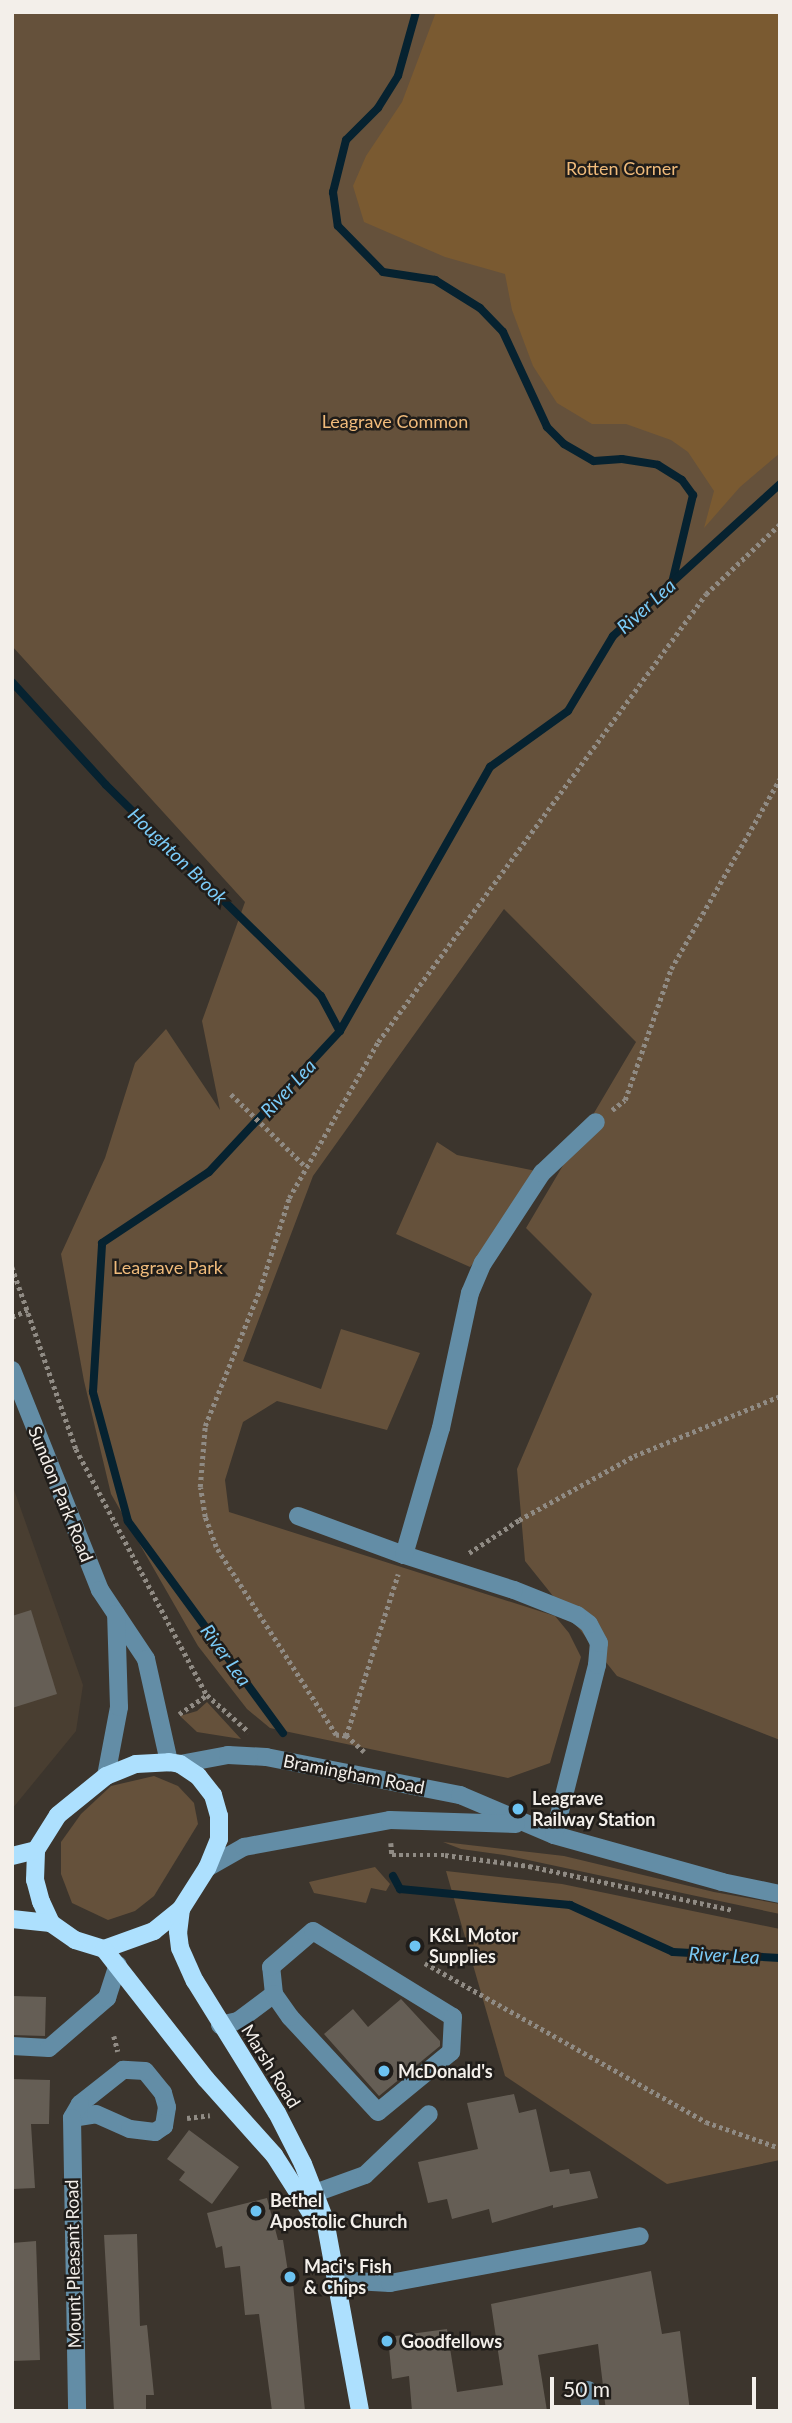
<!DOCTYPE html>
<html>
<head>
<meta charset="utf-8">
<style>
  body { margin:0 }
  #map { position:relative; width:792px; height:2423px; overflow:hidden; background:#3c352d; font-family:Lato,sans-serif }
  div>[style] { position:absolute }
  .built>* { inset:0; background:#493e31 }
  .green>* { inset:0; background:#65513b }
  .forest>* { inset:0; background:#7a5a31 }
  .stream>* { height:8px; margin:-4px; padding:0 4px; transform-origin:4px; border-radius:4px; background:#062230 }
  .building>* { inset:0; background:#655e55 }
  .path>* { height:4.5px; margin-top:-2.25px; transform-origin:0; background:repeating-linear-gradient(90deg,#908b84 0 3.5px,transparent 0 7px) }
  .minor>* { height:18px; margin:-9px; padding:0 9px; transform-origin:9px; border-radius:9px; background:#638da6 }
  .major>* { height:18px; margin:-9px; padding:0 9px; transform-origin:9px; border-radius:9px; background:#ade0fe }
  .dots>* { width:19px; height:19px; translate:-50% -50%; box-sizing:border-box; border:4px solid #201d1a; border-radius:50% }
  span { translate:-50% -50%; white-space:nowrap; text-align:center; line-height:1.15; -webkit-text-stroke:5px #201d1a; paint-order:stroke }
  .park-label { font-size:18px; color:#f0bb7b }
  .street-label { font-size:18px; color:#f3efea }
  .poi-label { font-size:18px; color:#f3efea; font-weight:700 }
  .left { translate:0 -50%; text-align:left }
  .water-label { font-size:19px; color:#7bcbf8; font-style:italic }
  .frame { position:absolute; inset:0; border:14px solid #f3efea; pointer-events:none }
  .scale { position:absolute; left:550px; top:2377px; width:206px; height:32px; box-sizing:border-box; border:4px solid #f3efea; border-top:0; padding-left:9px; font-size:21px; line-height:24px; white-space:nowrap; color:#f3efea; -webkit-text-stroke:5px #201d1a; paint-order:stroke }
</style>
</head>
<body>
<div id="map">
  <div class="built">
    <i style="clip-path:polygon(12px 1484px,83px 1685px,76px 1731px,12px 1809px)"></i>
  </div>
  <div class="green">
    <i style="clip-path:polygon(12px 12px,780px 12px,780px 1740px,617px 1676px,525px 1561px,517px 1469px,592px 1294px,526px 1228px,636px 1042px,504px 909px,313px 1176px,243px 1361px,321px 1389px,341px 1329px,420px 1353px,387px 1430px,277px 1401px,243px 1422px,225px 1480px,229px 1512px,555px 1616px,569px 1633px,581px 1657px,550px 1763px,508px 1778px,270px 1728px,247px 1709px,198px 1646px,111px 1494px,84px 1381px,61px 1254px,105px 1158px,135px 1063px,166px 1029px,220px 1110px,202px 1021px,245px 902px,12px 646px)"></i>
    <i style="clip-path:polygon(437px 1142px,457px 1155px,536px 1171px,485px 1249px,470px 1267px,396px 1234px)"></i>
    <i style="clip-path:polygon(207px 1702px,241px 1739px,197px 1732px,180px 1716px,197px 1711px)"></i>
    <i style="clip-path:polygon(154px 1776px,178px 1786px,194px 1803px,198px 1824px,154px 1896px,135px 1911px,108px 1920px,72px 1903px,61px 1874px,61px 1842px,81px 1814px,111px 1786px)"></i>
    <i style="clip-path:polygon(443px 1842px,564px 1856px,714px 1892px,780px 1904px,780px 1914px,504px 1855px,461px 1849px)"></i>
    <i style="clip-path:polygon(375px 1867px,390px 1884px,386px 1891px,371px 1888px,366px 1903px,314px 1893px,309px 1882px)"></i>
    <i style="clip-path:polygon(446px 1871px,562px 1884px,780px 1929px,780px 2160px,667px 2184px,505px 2076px)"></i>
  </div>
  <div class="forest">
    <i style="clip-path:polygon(436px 12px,780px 12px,780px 453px,740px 487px,704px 528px,714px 491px,688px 452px,671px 440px,626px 424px,592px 424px,557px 403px,533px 366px,512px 310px,505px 274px,445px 257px,364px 222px,353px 186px,366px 156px,402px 102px)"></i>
  </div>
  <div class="stream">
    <i style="left:416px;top:12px;width:66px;rotate:105.7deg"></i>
    <i style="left:398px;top:76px;width:38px;rotate:122deg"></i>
    <i style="left:378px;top:108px;width:45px;rotate:135deg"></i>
    <i style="left:346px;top:140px;width:54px;rotate:104deg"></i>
    <i style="left:333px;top:192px;width:34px;rotate:82deg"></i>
    <i style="left:338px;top:226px;width:64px;rotate:45.6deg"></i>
    <i style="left:383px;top:272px;width:53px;rotate:8.7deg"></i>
    <i style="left:435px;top:280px;width:53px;rotate:31.9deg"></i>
    <i style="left:480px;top:308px;width:33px;rotate:46deg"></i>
    <i style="left:503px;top:332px;width:105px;rotate:65.1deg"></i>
    <i style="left:547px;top:427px;width:24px;rotate:45deg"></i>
    <i style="left:564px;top:444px;width:34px;rotate:30deg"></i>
    <i style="left:594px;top:461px;width:28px;rotate:-4deg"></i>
    <i style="left:622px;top:459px;width:36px;rotate:9deg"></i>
    <i style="left:658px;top:465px;width:28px;rotate:32deg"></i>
    <i style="left:682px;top:480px;width:19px;rotate:54deg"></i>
    <i style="left:693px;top:495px;width:90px;rotate:103.4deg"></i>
    <i style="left:12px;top:682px;width:139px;rotate:47.6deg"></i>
    <i style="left:106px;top:785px;width:301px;rotate:44.5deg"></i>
    <i style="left:321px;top:996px;width:40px;rotate:62deg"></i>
    <i style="left:283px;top:1733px;width:263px;rotate:-126.2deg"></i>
    <i style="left:128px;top:1521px;width:134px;rotate:-105.2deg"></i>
    <i style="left:93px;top:1392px;width:149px;rotate:-86.5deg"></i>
    <i style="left:102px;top:1243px;width:128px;rotate:-33.6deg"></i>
    <i style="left:209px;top:1172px;width:192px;rotate:-47.1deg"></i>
    <i style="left:340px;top:1031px;width:304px;rotate:-60.4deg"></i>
    <i style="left:490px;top:767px;width:96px;rotate:-35.7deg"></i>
    <i style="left:568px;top:711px;width:87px;rotate:-59deg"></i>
    <i style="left:613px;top:636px;width:226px;rotate:-42.3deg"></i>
    <i style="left:393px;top:1876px;width:15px;rotate:62deg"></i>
    <i style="left:400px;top:1889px;width:171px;rotate:5.4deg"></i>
    <i style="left:570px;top:1905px;width:113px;rotate:24.5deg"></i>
    <i style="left:673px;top:1952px;width:107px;rotate:3.2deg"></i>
  </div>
  <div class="building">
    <i style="clip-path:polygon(31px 1610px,57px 1694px,12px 1708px,12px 1616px)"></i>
    <i style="clip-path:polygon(12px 1996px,46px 1997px,45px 2036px,12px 2035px)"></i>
    <i style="clip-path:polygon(401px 1999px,440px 2041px,440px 2046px,379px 2096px,324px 2034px,353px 2009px,368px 2027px)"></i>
    <i style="clip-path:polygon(12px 2079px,50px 2080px,49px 2124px,31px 2124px,35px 2188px,12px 2189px)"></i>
    <i style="clip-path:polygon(514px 2094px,519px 2113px,536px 2109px,550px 2172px,569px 2169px,570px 2174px,590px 2171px,598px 2198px,553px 2208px,553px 2205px,492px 2223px,489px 2209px,452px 2219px,447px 2199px,428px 2203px,418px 2162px,478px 2149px,467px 2103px)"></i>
    <i style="clip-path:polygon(189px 2130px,239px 2167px,212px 2204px,179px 2180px,185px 2172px,167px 2159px)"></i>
    <i style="clip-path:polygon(267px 2198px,278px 2240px,283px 2240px,288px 2272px,292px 2272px,305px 2411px,272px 2411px,259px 2314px,245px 2315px,240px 2266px,225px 2268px,222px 2246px,216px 2248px,207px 2213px)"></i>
    <i style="clip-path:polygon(137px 2234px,140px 2326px,147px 2325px,154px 2395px,146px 2395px,146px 2411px,114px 2411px,104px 2235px)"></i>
    <i style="clip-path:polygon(36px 2241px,40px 2360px,12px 2361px,12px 2243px)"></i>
    <i style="clip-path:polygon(651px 2271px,662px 2334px,680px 2331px,690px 2411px,606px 2411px,598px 2344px,538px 2355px,547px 2411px,412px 2411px,409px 2376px,392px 2379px,388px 2337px,447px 2329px,457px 2392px,503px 2385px,491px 2304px)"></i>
  </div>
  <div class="path">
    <i style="left:231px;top:1094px;width:103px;rotate:44.2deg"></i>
    <i style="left:612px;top:1110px;width:16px;rotate:-38deg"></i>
    <i style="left:625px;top:1100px;width:139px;rotate:-70.7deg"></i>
    <i style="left:671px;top:969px;width:219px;rotate:-60.2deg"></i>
    <i style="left:12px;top:1267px;width:193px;rotate:70.6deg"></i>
    <i style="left:76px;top:1449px;width:279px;rotate:62deg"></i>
    <i style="left:207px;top:1695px;width:56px;rotate:41.4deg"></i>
    <i style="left:12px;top:1317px;width:17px;rotate:-24deg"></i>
    <i style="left:469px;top:1553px;width:60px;rotate:-33.4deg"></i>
    <i style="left:519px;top:1520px;width:132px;rotate:-29.1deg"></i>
    <i style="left:634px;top:1456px;width:158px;rotate:-22.3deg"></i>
    <i style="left:179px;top:1714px;width:34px;rotate:-34deg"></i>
    <i style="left:346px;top:1736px;width:170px;rotate:-72.2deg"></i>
    <i style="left:364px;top:1752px;width:24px;rotate:-138deg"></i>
    <i style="left:346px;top:1736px;width:10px;rotate:-174deg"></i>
    <i style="left:336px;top:1735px;width:223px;rotate:-122.6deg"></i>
    <i style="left:216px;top:1547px;width:32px;rotate:-110deg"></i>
    <i style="left:205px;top:1517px;width:30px;rotate:-99deg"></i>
    <i style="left:200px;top:1487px;width:61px;rotate:-85.3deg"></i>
    <i style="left:205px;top:1426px;width:148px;rotate:-68.1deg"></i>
    <i style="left:260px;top:1289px;width:96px;rotate:-72.3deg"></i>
    <i style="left:289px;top:1198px;width:180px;rotate:-60.3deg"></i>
    <i style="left:378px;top:1042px;width:555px;rotate:-53.79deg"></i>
    <i style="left:706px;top:594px;width:102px;rotate:-43.4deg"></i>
    <i style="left:391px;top:1843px;width:12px;rotate:85deg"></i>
    <i style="left:392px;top:1855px;width:53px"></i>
    <i style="left:445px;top:1855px;width:85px;rotate:7.5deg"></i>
    <i style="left:529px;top:1866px;width:209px;rotate:12.2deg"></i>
    <i style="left:425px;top:1963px;width:323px;rotate:29.5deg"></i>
    <i style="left:706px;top:2122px;width:78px;rotate:19.4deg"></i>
    <i style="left:114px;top:2036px;width:16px;rotate:76deg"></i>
    <i style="left:187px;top:2118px;width:23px;rotate:-7deg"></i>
  </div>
  <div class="minor">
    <i style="left:12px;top:1370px;width:237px;rotate:68.2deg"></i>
    <i style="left:100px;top:1590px;width:83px;rotate:56.3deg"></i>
    <i style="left:146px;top:1659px;width:106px;rotate:77.4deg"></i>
    <i style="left:298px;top:1516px;width:113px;rotate:20.2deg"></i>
    <i style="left:180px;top:1764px;width:49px;rotate:-10.6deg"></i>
    <i style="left:228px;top:1755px;width:38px;rotate:3deg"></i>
    <i style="left:266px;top:1757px;width:198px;rotate:11.1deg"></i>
    <i style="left:460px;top:1795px;width:102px;rotate:23.1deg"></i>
    <i style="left:554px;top:1835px;width:174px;rotate:15.6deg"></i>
    <i style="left:722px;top:1882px;width:59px;rotate:11.7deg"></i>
    <i style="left:106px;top:1776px;width:70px;rotate:-79.3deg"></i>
    <i style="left:119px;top:1707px;width:93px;rotate:-91.8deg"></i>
    <i style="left:554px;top:1835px;width:175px;rotate:-75.8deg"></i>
    <i style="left:597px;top:1665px;width:22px;rotate:-85deg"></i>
    <i style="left:599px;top:1643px;width:21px;rotate:-118deg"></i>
    <i style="left:589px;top:1624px;width:15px;rotate:-143deg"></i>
    <i style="left:577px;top:1615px;width:68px;rotate:-158.4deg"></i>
    <i style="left:514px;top:1590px;width:115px;rotate:-162.3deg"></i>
    <i style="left:404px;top:1555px;width:132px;rotate:-73.8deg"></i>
    <i style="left:441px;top:1428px;width:138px;rotate:-77.9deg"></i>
    <i style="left:470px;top:1293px;width:33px;rotate:-67deg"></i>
    <i style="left:483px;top:1263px;width:108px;rotate:-56.8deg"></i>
    <i style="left:542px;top:1173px;width:74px;rotate:-43.4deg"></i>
    <i style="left:207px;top:1868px;width:43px;rotate:-29.6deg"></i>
    <i style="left:244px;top:1847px;width:148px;rotate:-10.5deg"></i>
    <i style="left:390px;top:1820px;width:126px;rotate:1.8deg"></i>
    <i style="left:220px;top:2025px;width:18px;rotate:-13deg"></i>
    <i style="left:238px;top:2021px;width:45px;rotate:-36.9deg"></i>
    <i style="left:274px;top:1994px;width:27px;rotate:-96deg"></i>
    <i style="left:271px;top:1967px;width:55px;rotate:-40.6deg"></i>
    <i style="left:313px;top:1931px;width:164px;rotate:31.6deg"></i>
    <i style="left:453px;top:2017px;width:35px;rotate:93deg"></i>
    <i style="left:451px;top:2052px;width:94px;rotate:140.6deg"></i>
    <i style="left:378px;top:2112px;width:129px;rotate:-132.8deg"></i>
    <i style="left:290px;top:2017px;width:28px;rotate:-125deg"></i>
    <i style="left:12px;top:2046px;width:37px;rotate:3deg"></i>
    <i style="left:49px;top:2048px;width:77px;rotate:-40.8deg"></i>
    <i style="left:107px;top:1998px;width:35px;rotate:-72deg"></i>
    <i style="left:72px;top:2118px;width:24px;rotate:-9deg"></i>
    <i style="left:96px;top:2114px;width:37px;rotate:24deg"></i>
    <i style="left:130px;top:2129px;width:25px;rotate:7deg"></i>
    <i style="left:155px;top:2132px;width:11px;rotate:-34deg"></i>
    <i style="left:164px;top:2126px;width:19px;rotate:-81deg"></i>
    <i style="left:167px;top:2107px;width:15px;rotate:-106deg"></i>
    <i style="left:163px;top:2093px;width:28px;rotate:-129deg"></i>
    <i style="left:145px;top:2071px;width:22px;rotate:-177deg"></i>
    <i style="left:123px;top:2070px;width:55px;rotate:141.7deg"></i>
    <i style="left:80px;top:2104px;width:16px;rotate:120deg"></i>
    <i style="left:72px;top:2118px;width:293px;rotate:89deg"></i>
    <i style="left:315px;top:2193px;width:53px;rotate:-19.8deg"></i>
    <i style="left:365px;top:2175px;width:88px;rotate:-43.6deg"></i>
    <i style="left:336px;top:2280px;width:54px;rotate:3.2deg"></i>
    <i style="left:390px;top:2283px;width:254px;rotate:-10.6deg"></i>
    <i style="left:588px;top:2390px;width:21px;rotate:82deg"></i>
  </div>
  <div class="major">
    <i style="left:169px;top:1762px;width:11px;rotate:10deg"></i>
    <i style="left:180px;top:1764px;width:22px;rotate:34deg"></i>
    <i style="left:198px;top:1776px;width:24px;rotate:52deg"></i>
    <i style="left:213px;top:1795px;width:22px;rotate:74deg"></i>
    <i style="left:219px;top:1816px;width:23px;rotate:90deg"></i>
    <i style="left:219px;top:1839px;width:31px;rotate:112deg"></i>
    <i style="left:207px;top:1868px;width:49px;rotate:122.4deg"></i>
    <i style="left:181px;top:1909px;width:35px;rotate:141deg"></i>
    <i style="left:154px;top:1931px;width:53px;rotate:160.2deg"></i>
    <i style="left:104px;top:1949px;width:30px;rotate:-163deg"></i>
    <i style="left:75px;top:1940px;width:29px;rotate:-145deg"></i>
    <i style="left:51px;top:1923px;width:23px;rotate:-115deg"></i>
    <i style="left:41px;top:1902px;width:23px;rotate:-105deg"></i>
    <i style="left:35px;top:1880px;width:30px;rotate:-88deg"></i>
    <i style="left:36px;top:1850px;width:41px;rotate:-57.8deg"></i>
    <i style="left:58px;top:1815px;width:62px;rotate:-39.1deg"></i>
    <i style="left:106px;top:1776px;width:32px;rotate:-22deg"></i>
    <i style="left:136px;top:1764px;width:33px;rotate:-3deg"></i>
    <i style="left:12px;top:1856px;width:25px;rotate:-14deg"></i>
    <i style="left:181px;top:1909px;width:23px;rotate:97deg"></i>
    <i style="left:178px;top:1932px;width:16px;rotate:83deg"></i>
    <i style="left:180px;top:1948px;width:36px;rotate:66deg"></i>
    <i style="left:195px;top:1981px;width:155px;rotate:58.2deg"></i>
    <i style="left:277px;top:2113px;width:57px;rotate:63deg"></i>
    <i style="left:303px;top:2164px;width:60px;rotate:68.6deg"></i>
    <i style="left:325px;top:2220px;width:194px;rotate:79.6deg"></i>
    <i style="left:12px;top:1919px;width:39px;rotate:6deg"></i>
    <i style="left:104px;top:1949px;width:165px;rotate:51.9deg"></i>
    <i style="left:206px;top:2079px;width:102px;rotate:48.2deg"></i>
    <i style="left:274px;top:2155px;width:76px;rotate:57.4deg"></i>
  </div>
  <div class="dots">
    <i style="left:518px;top:1809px;background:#6cc3f2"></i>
    <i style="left:415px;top:1946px;background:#6cc3f2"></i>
    <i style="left:384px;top:2071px;background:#6cc3f2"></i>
    <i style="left:256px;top:2211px;background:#6cc3f2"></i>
    <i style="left:290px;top:2277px;background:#6cc3f2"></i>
    <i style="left:387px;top:2341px;background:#6cc3f2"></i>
  </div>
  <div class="park-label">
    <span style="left:622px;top:168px">Rotten Corner</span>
    <span style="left:395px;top:421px">Leagrave Common</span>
    <span style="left:168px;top:1267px">Leagrave Park</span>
  </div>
  <div class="street-label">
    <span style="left:61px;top:1494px;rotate:68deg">Sundon Park Road</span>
    <span style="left:354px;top:1774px;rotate:11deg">Bramingham Road</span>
    <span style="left:271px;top:2066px;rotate:58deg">Marsh Road</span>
    <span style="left:73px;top:2264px;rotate:-91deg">Mount Pleasant Road</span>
  </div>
  <div class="poi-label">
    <span class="left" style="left:532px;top:1809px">Leagrave<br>Railway Station</span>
    <span class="left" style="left:429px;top:1946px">K&amp;L Motor<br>Supplies</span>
    <span class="left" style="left:398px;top:2071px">McDonald's</span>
    <span class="left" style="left:270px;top:2211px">Bethel<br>Apostolic Church</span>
    <span class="left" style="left:304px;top:2277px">Maci's Fish<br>&amp; Chips</span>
    <span class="left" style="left:401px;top:2341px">Goodfellows</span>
  </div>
  <div class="water-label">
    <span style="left:646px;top:606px;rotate:-42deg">River Lea</span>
    <span style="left:178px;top:856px;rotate:44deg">Houghton Brook</span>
    <span style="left:288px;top:1088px;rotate:-47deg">River Lea</span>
    <span style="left:226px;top:1655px;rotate:54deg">River Lea</span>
    <span style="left:724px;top:1955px;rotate:3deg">River Lea</span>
  </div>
  <div class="frame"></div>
  <div class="scale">50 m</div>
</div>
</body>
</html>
